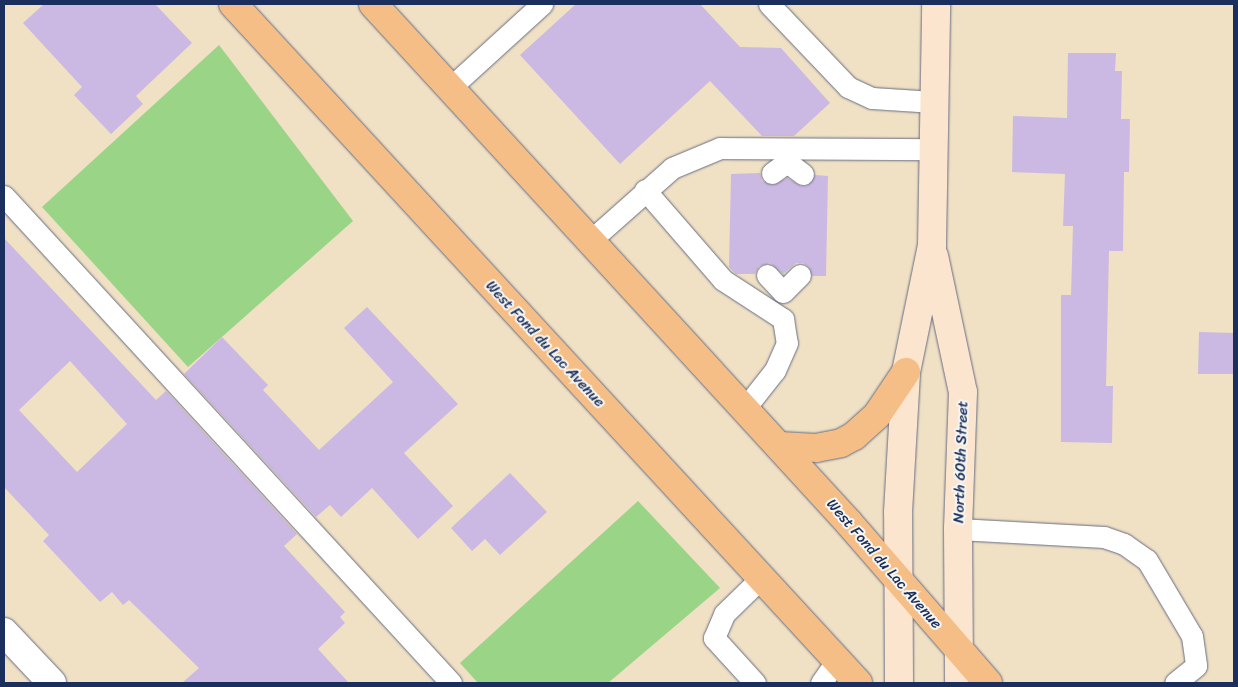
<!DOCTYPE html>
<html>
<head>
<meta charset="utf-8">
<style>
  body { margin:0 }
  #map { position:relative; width:1238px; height:687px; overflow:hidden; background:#f0e0c4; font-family:Sriracha,sans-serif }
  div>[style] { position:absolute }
  .green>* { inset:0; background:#99d487 }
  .building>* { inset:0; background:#cbb9e3 }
  .roads { filter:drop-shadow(0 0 1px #666d82) drop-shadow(0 0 1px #666d82) }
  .service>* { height:21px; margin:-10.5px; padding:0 10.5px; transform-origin:10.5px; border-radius:10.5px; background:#fff }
  .minor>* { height:28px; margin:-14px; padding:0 14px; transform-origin:14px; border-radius:14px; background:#fff }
  .secondary>* { height:28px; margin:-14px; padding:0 14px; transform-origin:14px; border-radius:14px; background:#fbe5cf }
  .primary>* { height:28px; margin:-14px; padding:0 14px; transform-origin:14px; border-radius:14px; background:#f6be87 }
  span { translate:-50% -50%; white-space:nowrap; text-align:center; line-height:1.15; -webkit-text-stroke:4px #f6f6f2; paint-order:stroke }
  .street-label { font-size:15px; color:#1b2f5e }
  .frame { position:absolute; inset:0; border:5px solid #1b2f5e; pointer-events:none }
</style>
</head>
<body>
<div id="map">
  <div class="green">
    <i style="clip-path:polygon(219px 45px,353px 221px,188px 367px,42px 207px)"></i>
    <i style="clip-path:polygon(638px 501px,720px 588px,608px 683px,478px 683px,460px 663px)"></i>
  </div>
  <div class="building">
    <i style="clip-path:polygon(44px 4px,155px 4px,192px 43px,136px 96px,143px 104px,111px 134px,74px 95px,82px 87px,23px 23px)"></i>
    <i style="clip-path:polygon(576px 4px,700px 4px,740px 47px,781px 48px,830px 103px,794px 136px,762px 136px,710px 81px,620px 164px,520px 55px)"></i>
    <i style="clip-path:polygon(1068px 53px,1116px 53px,1115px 71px,1122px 71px,1121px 119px,1130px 119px,1129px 172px,1124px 172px,1123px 251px,1109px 251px,1106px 386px,1113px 386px,1112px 443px,1061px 442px,1061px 295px,1071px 295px,1073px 226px,1063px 226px,1065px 174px,1012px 172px,1013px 116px,1067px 118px)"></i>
    <i style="clip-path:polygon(760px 173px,762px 181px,773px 185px,787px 178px,801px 186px,807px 186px,815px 175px,828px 176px,826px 276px,812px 276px,809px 267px,803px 263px,796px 263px,783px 274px,770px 263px,759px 266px,755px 274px,736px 274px,729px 267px,731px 174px)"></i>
    <i style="clip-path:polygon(evenodd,4px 238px,156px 400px,166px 391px,297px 534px,284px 546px,345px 612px,340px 617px,345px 623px,318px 649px,349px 683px,182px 683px,199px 668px,129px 600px,123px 605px,112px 592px,100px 602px,43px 541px,49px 535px,4px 487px,4px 238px,70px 361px,127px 424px,77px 472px,19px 410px,70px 361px)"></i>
    <i style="clip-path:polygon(367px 307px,458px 404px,404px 453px,453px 506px,418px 539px,372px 488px,341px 517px,330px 505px,316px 517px,184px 374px,222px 337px,268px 385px,263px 390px,319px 450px,393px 382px,344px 328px)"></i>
    <i style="clip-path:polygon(1199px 332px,1234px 333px,1234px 374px,1198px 374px)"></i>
    <i style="clip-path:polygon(510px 473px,547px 512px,500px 555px,485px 539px,472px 551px,451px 528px)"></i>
  </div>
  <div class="roads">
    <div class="service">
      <i style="left:769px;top:4px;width:115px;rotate:46.4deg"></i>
      <i style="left:848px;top:87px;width:26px;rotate:25deg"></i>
      <i style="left:872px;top:98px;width:62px;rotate:3.7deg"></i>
      <i style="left:450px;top:88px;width:125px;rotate:-42.4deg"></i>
      <i style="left:772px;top:173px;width:19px;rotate:-36deg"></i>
      <i style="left:787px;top:162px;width:20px;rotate:37deg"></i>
      <i style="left:645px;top:190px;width:119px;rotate:49.1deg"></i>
      <i style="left:723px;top:280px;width:72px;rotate:33deg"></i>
      <i style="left:783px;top:319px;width:24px;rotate:81deg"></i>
      <i style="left:787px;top:343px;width:30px;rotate:114deg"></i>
      <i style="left:775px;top:370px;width:48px;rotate:128.3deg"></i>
      <i style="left:4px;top:196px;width:661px;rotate:47.45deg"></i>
      <i style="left:591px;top:240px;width:108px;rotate:-41.6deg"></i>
      <i style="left:672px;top:168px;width:52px;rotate:-22.6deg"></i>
      <i style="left:720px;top:148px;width:213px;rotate:0.3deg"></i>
      <i style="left:767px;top:275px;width:23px;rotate:47deg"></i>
      <i style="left:783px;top:292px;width:24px;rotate:-45deg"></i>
      <i style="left:958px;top:529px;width:146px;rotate:3.1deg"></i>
      <i style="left:1104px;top:537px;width:21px;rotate:19deg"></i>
      <i style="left:1124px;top:544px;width:28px;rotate:35deg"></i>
      <i style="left:1147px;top:560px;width:88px;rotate:59.4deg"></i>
      <i style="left:1192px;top:636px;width:30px;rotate:82deg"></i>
      <i style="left:1196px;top:666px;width:27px;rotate:141deg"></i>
      <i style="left:755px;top:683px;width:61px;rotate:-132.3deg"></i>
      <i style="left:714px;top:638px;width:26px;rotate:-67deg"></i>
      <i style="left:724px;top:614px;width:52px;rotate:-44.2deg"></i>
      <i style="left:821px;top:683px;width:28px;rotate:-55deg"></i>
    </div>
    <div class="minor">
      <i style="left:4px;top:632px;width:70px;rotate:46.7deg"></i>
    </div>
    <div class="secondary">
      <i style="left:934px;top:256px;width:139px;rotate:78deg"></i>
      <i style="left:963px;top:392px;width:137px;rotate:92.1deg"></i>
      <i style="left:958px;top:529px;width:154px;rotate:89.6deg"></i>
      <i style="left:899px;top:683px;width:171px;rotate:-90.3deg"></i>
      <i style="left:898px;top:512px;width:140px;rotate:-86.7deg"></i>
      <i style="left:906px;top:372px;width:130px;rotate:-78.4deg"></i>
      <i style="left:932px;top:245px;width:241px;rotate:-89deg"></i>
    </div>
    <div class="primary">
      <i style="left:233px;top:4px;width:923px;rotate:47.37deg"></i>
      <i style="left:373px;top:4px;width:704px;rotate:47.47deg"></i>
      <i style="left:849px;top:523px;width:212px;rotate:49deg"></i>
      <i style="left:780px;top:446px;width:36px;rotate:3deg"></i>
      <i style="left:816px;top:448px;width:25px;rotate:-11deg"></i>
      <i style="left:841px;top:443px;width:15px;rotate:-28deg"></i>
      <i style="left:854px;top:436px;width:31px;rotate:-42deg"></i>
      <i style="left:877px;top:415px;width:52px;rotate:-56deg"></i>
    </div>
  </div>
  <div class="street-label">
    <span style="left:545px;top:344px;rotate:47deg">West Fond du Lac Avenue</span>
    <span style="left:961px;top:462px;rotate:-88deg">North 60th Street</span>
    <span style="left:884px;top:564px;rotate:49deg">West Fond du Lac Avenue</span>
  </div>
  <div class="frame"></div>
</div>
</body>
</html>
